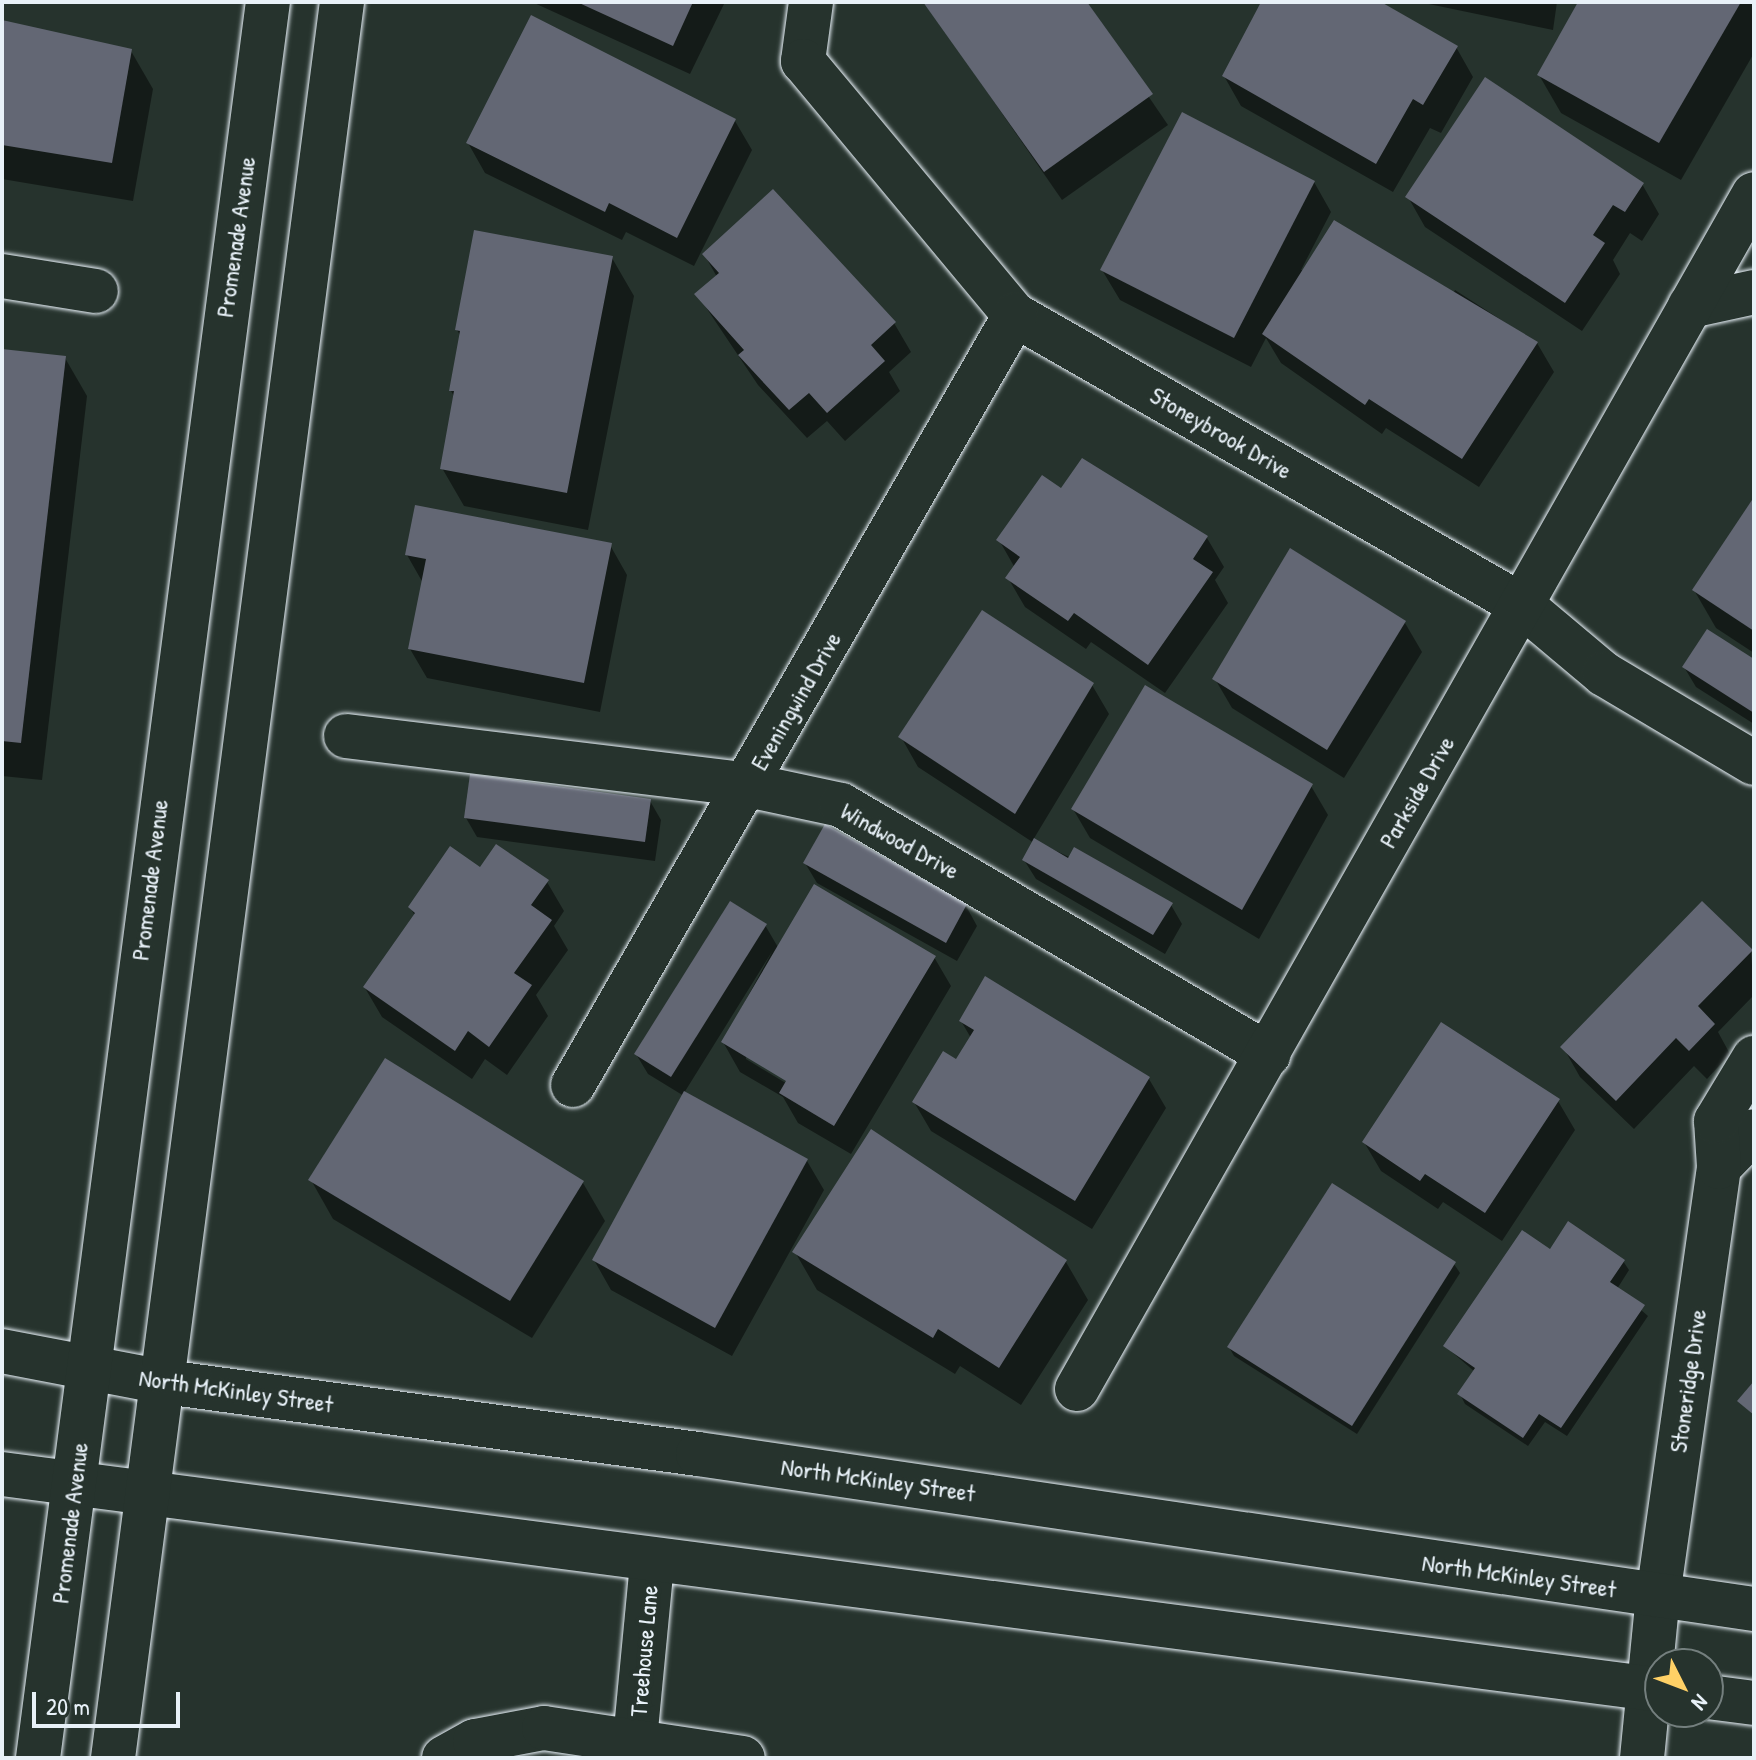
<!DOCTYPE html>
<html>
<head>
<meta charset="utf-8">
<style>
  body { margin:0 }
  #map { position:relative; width:1756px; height:1760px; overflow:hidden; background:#26332d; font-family:"Patrick Hand",sans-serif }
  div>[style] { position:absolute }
  .shadow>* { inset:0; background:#0007 }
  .building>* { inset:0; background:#636774 }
  .roads { filter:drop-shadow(0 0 2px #e8f1f8) drop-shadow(0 0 2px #e8f1f8) }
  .minor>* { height:44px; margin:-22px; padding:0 22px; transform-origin:22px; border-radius:22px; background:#26332d }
  .major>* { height:44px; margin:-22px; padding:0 22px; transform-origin:22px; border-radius:22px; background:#26332d }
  span { translate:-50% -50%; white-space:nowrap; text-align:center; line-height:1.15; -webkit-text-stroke:8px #26332d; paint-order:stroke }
  .street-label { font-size:24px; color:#e8f1f8 }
  .frame { position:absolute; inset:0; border:4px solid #e8f1f8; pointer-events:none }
  .north { position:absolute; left:1644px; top:1648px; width:80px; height:80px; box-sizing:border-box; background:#26332d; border:2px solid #747f7e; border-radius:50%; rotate:132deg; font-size:22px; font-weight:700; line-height:32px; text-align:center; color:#e8f1f8 }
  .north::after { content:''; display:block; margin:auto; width:28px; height:36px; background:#ffd166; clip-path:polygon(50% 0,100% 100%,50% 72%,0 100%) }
  .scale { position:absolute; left:32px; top:1692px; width:148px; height:36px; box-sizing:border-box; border:4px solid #e8f1f8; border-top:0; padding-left:10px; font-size:24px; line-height:28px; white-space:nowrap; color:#e8f1f8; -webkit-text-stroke:6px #26332d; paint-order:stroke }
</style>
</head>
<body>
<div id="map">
  <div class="shadow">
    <i style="clip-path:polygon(532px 2px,725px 2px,690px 74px)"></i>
    <i style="clip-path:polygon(925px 2px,1084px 2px,1168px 125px,1062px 200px)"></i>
    <i style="clip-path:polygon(1264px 2px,1377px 2px,1456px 47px,1473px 77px,1441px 133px,1430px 128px,1393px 192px,1241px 106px,1224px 76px)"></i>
    <i style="clip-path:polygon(1419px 2px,1557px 2px,1553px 30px)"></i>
    <i style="clip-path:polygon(1580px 2px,1754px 2px,1754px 53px,1681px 180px,1561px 113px,1539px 75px)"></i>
    <i style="clip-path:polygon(2px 22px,131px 51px,153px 89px,133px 201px,2px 179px)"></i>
    <i style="clip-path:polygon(735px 121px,752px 150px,694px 266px,626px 232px,622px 240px,485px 173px,468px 143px)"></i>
    <i style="clip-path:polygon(1314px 182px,1331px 212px,1301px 270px,1452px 296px,1455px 290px,1537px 343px,1554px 372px,1479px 487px,1386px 428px,1382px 434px,1281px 363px,1266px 338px,1251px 367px,1120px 300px,1102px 270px)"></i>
    <i style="clip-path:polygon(1642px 184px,1659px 214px,1642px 241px,1630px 233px,1613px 260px,1620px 274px,1582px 331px,1425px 227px,1408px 197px)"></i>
    <i style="clip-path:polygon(704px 254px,894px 323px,911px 352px,889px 372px,900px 391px,845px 441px,827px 421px,807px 438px,758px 385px,697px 294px,717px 277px)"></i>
    <i style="clip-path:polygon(612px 258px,634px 296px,588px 530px,464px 506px,442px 468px,455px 398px,451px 391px,461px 337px,457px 330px)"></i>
    <i style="clip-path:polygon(2px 351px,65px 358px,87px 396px,42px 780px,2px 776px)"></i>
    <i style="clip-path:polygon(1061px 491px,1207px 538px,1224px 567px,1215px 580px,1228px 603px,1165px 693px,1091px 642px,1086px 649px,1025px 607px,1008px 578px,1015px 568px,999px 540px)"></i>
    <i style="clip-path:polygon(1754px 501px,1754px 653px,1716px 628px,1694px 590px)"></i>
    <i style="clip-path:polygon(610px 545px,627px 575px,600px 712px,427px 678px,410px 649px,423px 583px,407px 555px)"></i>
    <i style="clip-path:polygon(1405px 623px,1422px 652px,1344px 778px,1232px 708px,1215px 679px)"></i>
    <i style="clip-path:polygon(1754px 661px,1754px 724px,1696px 687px,1684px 667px)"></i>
    <i style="clip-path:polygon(1092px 685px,1109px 714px,1033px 840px,1171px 905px,1182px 924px,1165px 954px,1036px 879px,1024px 860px,1034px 843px,918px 767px,901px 737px)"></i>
    <i style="clip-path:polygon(1311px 786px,1328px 815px,1259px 939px,1090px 838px,1073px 809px)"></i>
    <i style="clip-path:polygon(650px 801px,661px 820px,655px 861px,477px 837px,466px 818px)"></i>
    <i style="clip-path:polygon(805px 863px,966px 906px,977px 926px,957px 961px,817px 883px)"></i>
    <i style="clip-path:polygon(481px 870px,547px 882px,564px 911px,554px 926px,568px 950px,536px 995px,548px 1016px,507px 1075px,485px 1059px,472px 1079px,382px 1017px,365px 988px,415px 916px,410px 907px)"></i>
    <i style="clip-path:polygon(evenodd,765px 925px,779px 949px,934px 957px,951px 986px,851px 1154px,798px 1123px,783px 1097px,740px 1072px,723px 1042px,773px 950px,684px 1093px,807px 1161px,824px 1190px,732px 1356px,611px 1290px,594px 1260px,684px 1096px,648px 1074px,636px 1054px,765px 925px,746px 1054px,796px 1084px,794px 1088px,746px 1059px,746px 1054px)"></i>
    <i style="clip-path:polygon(1751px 951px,1754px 995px,1718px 1032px,1730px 1054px,1707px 1079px,1694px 1066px,1634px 1129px,1580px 1077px,1563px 1047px)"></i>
    <i style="clip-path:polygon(961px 1021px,1149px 1079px,1166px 1108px,1092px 1229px,931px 1131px,914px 1102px,957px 1062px,971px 1038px)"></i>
    <i style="clip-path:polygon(385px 1060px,583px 1183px,605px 1221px,532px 1338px,333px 1219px,311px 1180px)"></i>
    <i style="clip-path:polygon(1558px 1101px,1575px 1130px,1502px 1241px,1443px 1202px,1438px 1209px,1381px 1171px,1364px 1142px)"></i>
    <i style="clip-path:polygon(795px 1252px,1066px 1262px,1088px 1300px,1021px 1405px,960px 1366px,955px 1374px,817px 1290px)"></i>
    <i style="clip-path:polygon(1623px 1261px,1629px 1270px,1617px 1289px,1648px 1316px,1567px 1436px,1545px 1422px,1528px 1446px,1465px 1404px,1460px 1394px,1475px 1372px,1445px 1346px)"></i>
    <i style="clip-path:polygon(1454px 1264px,1460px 1273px,1357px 1434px,1234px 1356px,1229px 1347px)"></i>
  </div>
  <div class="building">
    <i style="clip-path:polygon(577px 2px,693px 2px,673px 46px)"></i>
    <i style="clip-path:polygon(923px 2px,1087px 2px,1153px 94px,1044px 172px)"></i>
    <i style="clip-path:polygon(1261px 2px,1381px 2px,1458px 46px,1423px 105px,1413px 99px,1376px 164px,1222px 76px)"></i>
    <i style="clip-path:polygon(1578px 2px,1741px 2px,1659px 143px,1537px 75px)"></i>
    <i style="clip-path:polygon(531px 15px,736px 119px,677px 238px,609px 203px,605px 212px,466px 143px)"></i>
    <i style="clip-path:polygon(2px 20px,132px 49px,112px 163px,2px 145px)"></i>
    <i style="clip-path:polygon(1485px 77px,1644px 183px,1625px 212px,1613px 205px,1593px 235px,1605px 243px,1565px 303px,1405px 197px)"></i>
    <i style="clip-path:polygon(1182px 112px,1315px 181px,1234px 338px,1100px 270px)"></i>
    <i style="clip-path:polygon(773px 189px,896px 322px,871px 345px,885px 361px,827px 413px,809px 393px,789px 410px,738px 355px,744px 350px,694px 294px,719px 273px,702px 254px)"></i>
    <i style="clip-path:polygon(1334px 220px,1538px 342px,1462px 459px,1369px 399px,1365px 405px,1262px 334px)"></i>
    <i style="clip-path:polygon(474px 230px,613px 256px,567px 493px,440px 469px,454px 391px,449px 391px,460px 331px,455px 330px)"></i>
    <i style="clip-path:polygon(2px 349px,66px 356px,21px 743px,2px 741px)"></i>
    <i style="clip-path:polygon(1082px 458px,1208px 536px,1193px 559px,1213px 572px,1148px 665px,1074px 613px,1068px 621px,1005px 578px,1020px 557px,996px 540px,1042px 475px,1061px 488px)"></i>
    <i style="clip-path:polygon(1754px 497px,1754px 631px,1692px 590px)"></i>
    <i style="clip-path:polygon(415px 505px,612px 543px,584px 683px,408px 649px,426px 559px,405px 555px)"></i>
    <i style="clip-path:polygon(1290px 548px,1406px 621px,1327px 750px,1212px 679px)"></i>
    <i style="clip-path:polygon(982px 610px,1094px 683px,1015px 814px,898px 737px)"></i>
    <i style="clip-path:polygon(1707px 629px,1754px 659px,1754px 713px,1682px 667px)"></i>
    <i style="clip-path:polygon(1145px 685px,1313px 784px,1242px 910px,1071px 809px)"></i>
    <i style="clip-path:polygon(470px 774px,651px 799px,645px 842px,464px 818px)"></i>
    <i style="clip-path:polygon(825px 824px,967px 904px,946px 943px,803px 863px)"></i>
    <i style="clip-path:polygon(1034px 838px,1068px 858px,1074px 847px,1173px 903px,1153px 935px,1022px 860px)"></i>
    <i style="clip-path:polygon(496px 844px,549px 880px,531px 905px,552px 920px,514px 973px,532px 985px,489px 1047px,468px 1031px,455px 1051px,363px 987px,415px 913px,408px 907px,450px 846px,480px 867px)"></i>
    <i style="clip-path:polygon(814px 884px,936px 956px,834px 1126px,779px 1093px,786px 1081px,721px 1042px)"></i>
    <i style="clip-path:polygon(730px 901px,767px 924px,671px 1077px,634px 1054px)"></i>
    <i style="clip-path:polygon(1702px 901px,1753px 950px,1698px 1006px,1715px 1024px,1689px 1051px,1676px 1038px,1616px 1101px,1560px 1047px)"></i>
    <i style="clip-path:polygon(985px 976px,1150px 1077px,1075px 1201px,912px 1102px,943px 1051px,956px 1059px,974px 1030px,959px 1021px)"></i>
    <i style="clip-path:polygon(1441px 1022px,1560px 1099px,1485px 1213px,1425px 1174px,1420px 1181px,1362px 1142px)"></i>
    <i style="clip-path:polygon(385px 1058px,584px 1181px,510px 1301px,308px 1180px)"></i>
    <i style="clip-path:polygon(684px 1091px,808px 1159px,715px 1328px,592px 1260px)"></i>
    <i style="clip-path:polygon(871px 1129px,1067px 1260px,999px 1368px,938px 1329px,933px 1338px,792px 1252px)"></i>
    <i style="clip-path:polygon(1332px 1183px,1456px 1262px,1352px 1426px,1227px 1347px)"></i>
    <i style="clip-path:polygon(1568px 1221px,1625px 1260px,1610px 1282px,1645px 1305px,1561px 1428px,1539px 1414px,1523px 1438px,1457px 1394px,1475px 1368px,1443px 1346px,1522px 1230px,1550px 1249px)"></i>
    <i style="clip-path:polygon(1754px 1381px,1754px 1415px,1737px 1401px)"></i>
  </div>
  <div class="roads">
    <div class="minor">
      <i style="left:811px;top:2px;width:60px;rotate:97.7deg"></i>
      <i style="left:803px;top:61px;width:331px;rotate:50.2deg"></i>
      <i style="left:1015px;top:315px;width:585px;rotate:29.81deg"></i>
      <i style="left:1523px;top:606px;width:106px;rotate:40deg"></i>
      <i style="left:1604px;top:674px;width:174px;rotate:30.7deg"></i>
      <i style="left:2px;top:276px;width:95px;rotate:9.1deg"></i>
      <i style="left:1690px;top:306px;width:66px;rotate:-12.3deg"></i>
      <i style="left:346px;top:736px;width:405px;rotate:6.9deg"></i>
      <i style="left:748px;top:785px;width:95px;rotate:12.1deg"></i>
      <i style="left:841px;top:805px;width:495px;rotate:30.3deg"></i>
      <i style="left:573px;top:1085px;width:888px;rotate:-60.14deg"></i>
      <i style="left:1719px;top:1167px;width:50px;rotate:-45.8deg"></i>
      <i style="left:1077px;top:1389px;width:1373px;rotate:-60.47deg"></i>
      <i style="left:635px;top:1740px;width:179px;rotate:-84.5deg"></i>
      <i style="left:444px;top:1758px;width:35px;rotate:-29deg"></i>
      <i style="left:475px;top:1741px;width:70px;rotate:-10.7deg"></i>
      <i style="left:544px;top:1728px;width:201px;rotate:8.6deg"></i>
      <i style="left:1642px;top:1758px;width:163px;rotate:-84.4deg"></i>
      <i style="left:1658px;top:1596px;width:433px;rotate:-81.9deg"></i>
      <i style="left:1719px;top:1167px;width:46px;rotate:-93.7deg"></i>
      <i style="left:1716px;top:1121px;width:74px;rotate:-58.9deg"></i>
    </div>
    <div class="major">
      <i style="left:2px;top:1351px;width:159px;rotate:10.9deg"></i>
      <i style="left:158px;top:1381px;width:545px;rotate:7.7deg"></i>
      <i style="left:698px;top:1454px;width:1067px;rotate:8.35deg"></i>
      <i style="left:2px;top:1474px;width:1672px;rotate:7.42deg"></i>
      <i style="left:1708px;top:1697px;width:46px;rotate:7.4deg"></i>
      <i style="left:38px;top:1758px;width:1771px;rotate:-82.54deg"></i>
      <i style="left:113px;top:1758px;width:1771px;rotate:-82.57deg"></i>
    </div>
  </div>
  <div class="street-label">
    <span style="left:236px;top:237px;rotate:-82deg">Promenade Avenue</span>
    <span style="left:1221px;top:433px;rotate:30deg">Stoneybrook Drive</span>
    <span style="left:796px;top:701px;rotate:-60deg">Eveningwind Drive</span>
    <span style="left:1417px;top:792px;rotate:-60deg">Parkside Drive</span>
    <span style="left:900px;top:841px;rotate:29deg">Windwood Drive</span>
    <span style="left:150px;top:880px;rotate:-83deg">Promenade Avenue</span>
    <span style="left:1688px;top:1381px;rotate:-82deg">Stoneridge Drive</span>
    <span style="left:236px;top:1391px;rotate:8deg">North McKinley Street</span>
    <span style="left:878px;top:1480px;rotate:8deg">North McKinley Street</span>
    <span style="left:70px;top:1523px;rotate:-83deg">Promenade Avenue</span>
    <span style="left:1519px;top:1576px;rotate:8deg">North McKinley Street</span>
    <span style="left:644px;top:1651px;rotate:-85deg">Treehouse Lane</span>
  </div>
  <div class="frame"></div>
  <div class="north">N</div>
  <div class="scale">20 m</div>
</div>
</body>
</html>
